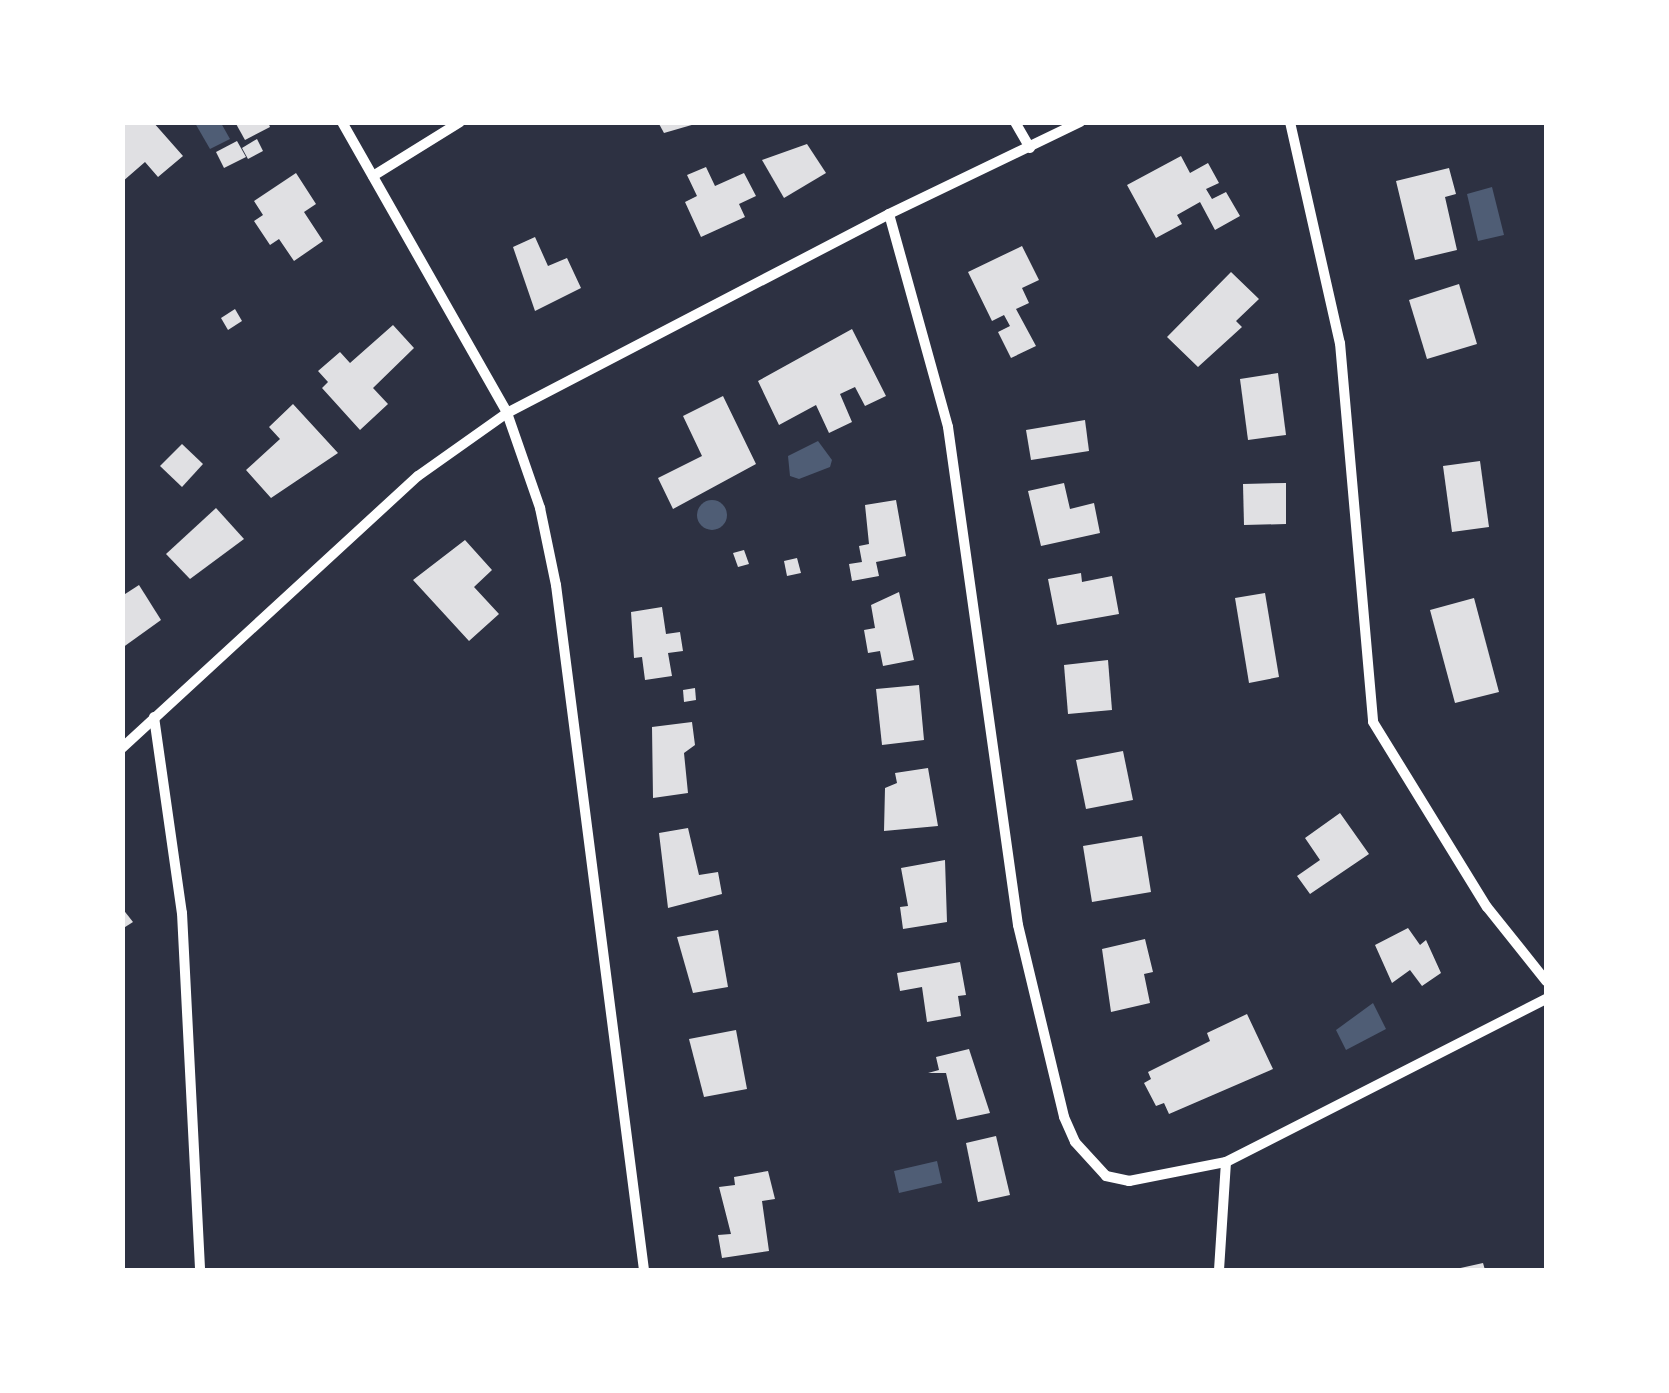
<!DOCTYPE html>
<html>
<head>
<meta charset="utf-8">
<style>
  body { margin:0 }
  #map { position:relative; width:1669px; height:1393px; overflow:hidden; background:#2d3142; font-family:"Exo 2",sans-serif }
  div>[style] { position:absolute }
  .water>* { inset:0; background:#4f5d75 }
  .round { border-radius:50% }
  .building>* { inset:0; background:#e0e0e3 }
  .minor>* { height:10px; margin:-5px; padding:0 5px; transform-origin:5px; border-radius:5px; background:#fff }
  span { translate:-50% -50%; white-space:nowrap; text-align:center; line-height:1.15; -webkit-text-stroke:8px #fff; paint-order:stroke }
  .frame { position:absolute; inset:0; border:125px solid #fff; pointer-events:none }
</style>
</head>
<body>
<div id="map">
  <div class="water">
    <i style="clip-path:polygon(195px 123px,221px 123px,230px 139px,210px 149px)"></i>
    <i style="clip-path:polygon(1492px 187px,1504px 235px,1478px 241px,1467px 194px)"></i>
    <i style="clip-path:polygon(818px 441px,832px 460px,830px 467px,799px 479px,790px 476px,788px 456px)"></i>
    <i class="round" style="left:697px;top:500px;width:30px;height:30px"></i>
    <i style="clip-path:polygon(1373px 1003px,1386px 1029px,1346px 1050px,1336px 1030px)"></i>
    <i style="clip-path:polygon(937px 1161px,942px 1183px,899px 1193px,894px 1171px)"></i>
  </div>
  <div class="building">
    <i style="clip-path:polygon(122px 122px,153px 122px,183px 156px,158px 177px,145px 162px,122px 182px)"></i>
    <i style="clip-path:polygon(235px 122px,268px 122px,270px 127px,245px 140px)"></i>
    <i style="clip-path:polygon(658px 122px,702px 122px,664px 133px)"></i>
    <i style="clip-path:polygon(257px 139px,263px 151px,248px 159px,242px 148px)"></i>
    <i style="clip-path:polygon(237px 141px,246px 157px,224px 168px,216px 152px)"></i>
    <i style="clip-path:polygon(807px 144px,826px 173px,784px 198px,762px 160px)"></i>
    <i style="clip-path:polygon(1181px 156px,1190px 173px,1208px 163px,1219px 183px,1206px 189px,1212px 199px,1226px 192px,1240px 216px,1215px 230px,1200px 202px,1177px 215px,1182px 224px,1156px 238px,1127px 185px)"></i>
    <i style="clip-path:polygon(706px 167px,715px 186px,744px 173px,756px 196px,739px 204px,745px 217px,701px 237px,685px 202px,697px 196px,687px 175px)"></i>
    <i style="clip-path:polygon(1449px 168px,1456px 194px,1445px 197px,1457px 250px,1415px 260px,1396px 181px)"></i>
    <i style="clip-path:polygon(296px 173px,316px 204px,304px 212px,323px 241px,294px 261px,279px 239px,270px 245px,254px 221px,263px 215px,254px 201px)"></i>
    <i style="clip-path:polygon(535px 237px,548px 266px,567px 258px,581px 288px,535px 311px,513px 247px)"></i>
    <i style="clip-path:polygon(1022px 246px,1039px 280px,1022px 288px,1029px 303px,1016px 309px,1036px 346px,1011px 358px,998px 332px,1010px 326px,1004px 315px,992px 321px,968px 272px)"></i>
    <i style="clip-path:polygon(1231px 272px,1259px 299px,1236px 321px,1242px 327px,1198px 367px,1167px 337px)"></i>
    <i style="clip-path:polygon(1459px 284px,1477px 344px,1427px 359px,1409px 300px)"></i>
    <i style="clip-path:polygon(235px 309px,242px 321px,228px 330px,221px 318px)"></i>
    <i style="clip-path:polygon(393px 325px,414px 348px,373px 388px,388px 404px,360px 430px,322px 388px,328px 382px,318px 371px,340px 352px,350px 363px)"></i>
    <i style="clip-path:polygon(852px 329px,886px 396px,865px 406px,855px 387px,840px 394px,852px 422px,829px 433px,816px 405px,779px 425px,758px 381px)"></i>
    <i style="clip-path:polygon(1278px 373px,1286px 435px,1248px 440px,1240px 379px)"></i>
    <i style="clip-path:polygon(723px 396px,756px 464px,673px 509px,658px 478px,702px 456px,683px 416px)"></i>
    <i style="clip-path:polygon(293px 404px,338px 453px,271px 498px,246px 470px,280px 439px,269px 427px)"></i>
    <i style="clip-path:polygon(1085px 420px,1089px 451px,1031px 460px,1026px 430px)"></i>
    <i style="clip-path:polygon(182px 444px,203px 464px,182px 487px,160px 466px)"></i>
    <i style="clip-path:polygon(1480px 461px,1489px 527px,1452px 532px,1443px 466px)"></i>
    <i style="clip-path:polygon(1064px 483px,1070px 509px,1094px 503px,1100px 533px,1041px 546px,1028px 491px)"></i>
    <i style="clip-path:polygon(1286px 483px,1286px 524px,1244px 525px,1243px 484px)"></i>
    <i style="clip-path:polygon(896px 500px,906px 556px,876px 562px,879px 576px,852px 581px,849px 564px,862px 562px,859px 546px,869px 544px,865px 505px)"></i>
    <i style="clip-path:polygon(216px 508px,244px 539px,190px 579px,166px 554px)"></i>
    <i style="clip-path:polygon(465px 540px,492px 570px,474px 587px,499px 614px,469px 641px,413px 580px)"></i>
    <i style="clip-path:polygon(744px 550px,749px 564px,738px 567px,733px 553px)"></i>
    <i style="clip-path:polygon(797px 558px,801px 573px,787px 576px,784px 561px)"></i>
    <i style="clip-path:polygon(1081px 573px,1082px 582px,1112px 576px,1119px 614px,1057px 625px,1048px 579px)"></i>
    <i style="clip-path:polygon(139px 585px,161px 620px,122px 648px,122px 596px)"></i>
    <i style="clip-path:polygon(899px 592px,914px 660px,883px 666px,880px 651px,868px 653px,864px 630px,875px 628px,871px 605px)"></i>
    <i style="clip-path:polygon(1265px 593px,1279px 677px,1249px 683px,1235px 598px)"></i>
    <i style="clip-path:polygon(1474px 598px,1499px 692px,1455px 703px,1430px 610px)"></i>
    <i style="clip-path:polygon(662px 607px,666px 634px,680px 632px,683px 651px,668px 653px,672px 676px,645px 680px,642px 657px,634px 658px,631px 612px)"></i>
    <i style="clip-path:polygon(1108px 660px,1112px 710px,1068px 714px,1064px 665px)"></i>
    <i style="clip-path:polygon(919px 685px,924px 740px,882px 745px,876px 689px)"></i>
    <i style="clip-path:polygon(695px 688px,696px 700px,684px 702px,683px 690px)"></i>
    <i style="clip-path:polygon(692px 722px,695px 745px,684px 753px,688px 793px,653px 798px,652px 727px)"></i>
    <i style="clip-path:polygon(1123px 751px,1133px 800px,1086px 809px,1076px 760px)"></i>
    <i style="clip-path:polygon(928px 768px,938px 826px,884px 831px,885px 788px,897px 783px,895px 773px)"></i>
    <i style="clip-path:polygon(1340px 813px,1369px 854px,1310px 894px,1297px 876px,1320px 860px,1305px 838px)"></i>
    <i style="clip-path:polygon(688px 828px,699px 875px,718px 872px,722px 894px,668px 908px,659px 833px)"></i>
    <i style="clip-path:polygon(1142px 836px,1151px 892px,1092px 902px,1083px 846px)"></i>
    <i style="clip-path:polygon(945px 860px,947px 922px,903px 929px,900px 907px,908px 906px,901px 868px)"></i>
    <i style="clip-path:polygon(122px 908px,133px 922px,122px 929px)"></i>
    <i style="clip-path:polygon(1408px 928px,1420px 945px,1426px 940px,1441px 973px,1422px 986px,1410px 970px,1392px 983px,1375px 945px)"></i>
    <i style="clip-path:polygon(718px 930px,728px 987px,693px 993px,677px 937px)"></i>
    <i style="clip-path:polygon(1145px 939px,1153px 972px,1144px 974px,1150px 1003px,1111px 1012px,1102px 949px)"></i>
    <i style="clip-path:polygon(960px 962px,966px 995px,958px 996px,961px 1016px,927px 1022px,922px 987px,900px 991px,897px 973px)"></i>
    <i style="clip-path:polygon(1247px 1014px,1273px 1069px,1169px 1114px,1164px 1103px,1156px 1106px,1144px 1083px,1151px 1079px,1148px 1072px,1210px 1041px,1207px 1033px)"></i>
    <i style="clip-path:polygon(736px 1030px,747px 1089px,704px 1097px,689px 1039px)"></i>
    <i style="clip-path:polygon(969px 1049px,990px 1113px,957px 1120px,946px 1073px,928px 1073px,939px 1070px,936px 1057px)"></i>
    <i style="clip-path:polygon(996px 1136px,1010px 1195px,978px 1202px,966px 1143px)"></i>
    <i style="clip-path:polygon(768px 1171px,775px 1199px,762px 1201px,769px 1251px,722px 1258px,718px 1235px,731px 1234px,719px 1187px,735px 1185px,734px 1177px)"></i>
    <i style="clip-path:polygon(1483px 1263px,1485px 1270px,1456px 1270px,1456px 1269px)"></i>
  </div>
  <div class="minor">
    <i style="left:342px;top:122px;width:335px;rotate:60.4deg"></i>
    <i style="left:507px;top:413px;width:101px;rotate:70.8deg"></i>
    <i style="left:540px;top:508px;width:79px;rotate:78.3deg"></i>
    <i style="left:556px;top:585px;width:691px;rotate:82.68deg"></i>
    <i style="left:1015px;top:122px;width:30px;rotate:60deg"></i>
    <i style="left:1290px;top:122px;width:227px;rotate:77.3deg"></i>
    <i style="left:1340px;top:343px;width:380px;rotate:85deg"></i>
    <i style="left:1373px;top:722px;width:217px;rotate:58.4deg"></i>
    <i style="left:1487px;top:907px;width:95px;rotate:51.4deg"></i>
    <i style="left:373px;top:176px;width:102px;rotate:-31.8deg"></i>
    <i style="left:889px;top:214px;width:221px;rotate:74.5deg"></i>
    <i style="left:948px;top:427px;width:503px;rotate:82deg"></i>
    <i style="left:1018px;top:925px;width:197px;rotate:76.5deg"></i>
    <i style="left:1064px;top:1117px;width:27px;rotate:66deg"></i>
    <i style="left:1075px;top:1142px;width:46px;rotate:47.6deg"></i>
    <i style="left:1106px;top:1176px;width:24px;rotate:12deg"></i>
    <i style="left:1129px;top:1181px;width:99px;rotate:-11.1deg"></i>
    <i style="left:154px;top:717px;width:198px;rotate:81.9deg"></i>
    <i style="left:182px;top:913px;width:357px;rotate:87.1deg"></i>
    <i style="left:122px;top:748px;width:402px;rotate:-42.6deg"></i>
    <i style="left:418px;top:476px;width:109px;rotate:-35.3deg"></i>
    <i style="left:507px;top:413px;width:431px;rotate:-27.5deg"></i>
    <i style="left:889px;top:214px;width:212px;rotate:-25.7deg"></i>
    <i style="left:1219px;top:1270px;width:108px;rotate:-86.3deg"></i>
    <i style="left:1226px;top:1162px;width:359px;rotate:-27deg"></i>
  </div>
  <div class="frame"></div>
</div>
</body>
</html>
